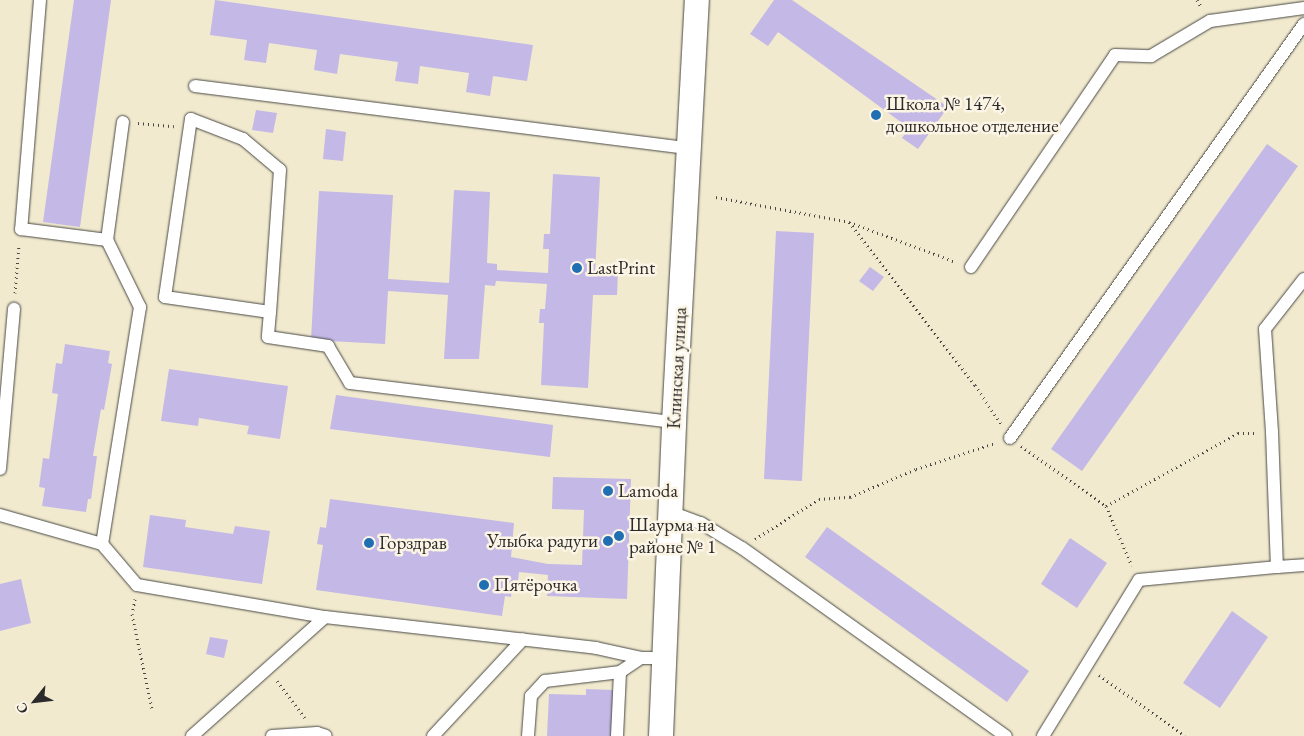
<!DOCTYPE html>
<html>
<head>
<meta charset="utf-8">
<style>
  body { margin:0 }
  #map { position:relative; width:1304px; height:736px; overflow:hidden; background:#f1eacf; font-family:"EB Garamond",serif }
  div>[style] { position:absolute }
  .building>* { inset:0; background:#c3b8e6 }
  .path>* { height:3px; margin-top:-1.5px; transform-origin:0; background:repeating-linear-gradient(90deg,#494844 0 1px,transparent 0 5px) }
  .roads { filter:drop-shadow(0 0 1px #494844) drop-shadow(0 0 1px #494844) }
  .lane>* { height:12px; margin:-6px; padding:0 6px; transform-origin:6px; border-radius:6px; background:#fff }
  .street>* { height:24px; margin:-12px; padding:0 12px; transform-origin:12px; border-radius:12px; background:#fff }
  .dots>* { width:14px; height:14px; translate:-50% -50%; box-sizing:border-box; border:2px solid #fcf5e5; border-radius:50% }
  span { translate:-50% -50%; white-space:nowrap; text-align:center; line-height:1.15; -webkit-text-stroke:5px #fcf5e5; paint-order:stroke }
  .poi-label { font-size:19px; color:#2b2b2b }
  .left { translate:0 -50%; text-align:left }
  .right { translate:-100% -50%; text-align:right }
  .street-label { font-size:19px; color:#2b2b2b }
  .north { position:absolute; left:10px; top:676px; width:50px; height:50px; -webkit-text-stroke:4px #fcf5e5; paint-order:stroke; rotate:241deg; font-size:14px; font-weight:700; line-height:20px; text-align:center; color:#2b2b2b }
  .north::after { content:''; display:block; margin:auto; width:18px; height:22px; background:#2b2b2b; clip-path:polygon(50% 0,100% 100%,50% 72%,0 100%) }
</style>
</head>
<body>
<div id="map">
  <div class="building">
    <i style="clip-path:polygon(74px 0,111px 0,80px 227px,43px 222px)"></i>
    <i style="clip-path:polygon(215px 0,533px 45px,527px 81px,493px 76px,490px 96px,466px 92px,469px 73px,420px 66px,418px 84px,395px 81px,398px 62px,340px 54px,337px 74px,314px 70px,317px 50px,269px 43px,266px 63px,244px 60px,247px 40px,210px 35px)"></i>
    <i style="clip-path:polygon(774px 0,792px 0,948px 107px,918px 149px,902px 138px,909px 128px,778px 32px,768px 46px,750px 34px)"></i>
    <i style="clip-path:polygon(256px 110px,277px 113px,273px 133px,252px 130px)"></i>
    <i style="clip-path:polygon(326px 129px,346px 132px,343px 161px,323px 159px)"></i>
    <i style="clip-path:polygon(1267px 144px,1298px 166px,1082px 471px,1051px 449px)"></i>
    <i style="clip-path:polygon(553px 174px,600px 177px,595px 272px,618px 272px,617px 295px,593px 295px,588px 388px,541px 385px,544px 323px,539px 323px,540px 309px,545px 309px,547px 284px,496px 281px,495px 286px,485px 285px,479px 359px,444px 359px,448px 295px,388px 291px,385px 344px,311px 340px,319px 191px,393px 195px,388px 279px,449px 283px,454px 190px,490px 192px,487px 263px,497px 264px,497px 270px,548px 273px,549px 249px,543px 249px,544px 234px,550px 234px)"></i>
    <i style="clip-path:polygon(776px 231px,814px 233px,802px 481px,764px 479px)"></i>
    <i style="clip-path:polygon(870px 267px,884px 277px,873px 291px,859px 281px)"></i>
    <i style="clip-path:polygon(65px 344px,110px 351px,108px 363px,112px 364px,104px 410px,101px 409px,93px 456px,97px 456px,91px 499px,88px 499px,86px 512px,42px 506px,45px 488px,39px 487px,43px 458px,49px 459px,58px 394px,52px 393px,56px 363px,62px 364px)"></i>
    <i style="clip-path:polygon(169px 369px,288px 386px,280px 439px,247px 434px,249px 426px,199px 418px,198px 426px,161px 421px)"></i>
    <i style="clip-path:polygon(336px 395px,553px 425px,550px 457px,330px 429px)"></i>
    <i style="clip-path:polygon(553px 477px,631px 479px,627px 599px,547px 596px,548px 575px,519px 572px,518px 581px,513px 580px,511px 597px,505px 596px,502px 616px,316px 590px,323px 545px,317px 544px,320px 527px,326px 528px,330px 499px,514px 523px,511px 557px,548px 564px,582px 565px,584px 510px,552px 509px)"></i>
    <i style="clip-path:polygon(150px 515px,186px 520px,185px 527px,233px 534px,235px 526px,270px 531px,262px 584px,143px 567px)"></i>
    <i style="clip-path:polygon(827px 527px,1029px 671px,1007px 702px,805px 557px)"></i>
    <i style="clip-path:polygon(1070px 538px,1107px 563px,1077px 608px,1041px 584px)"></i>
    <i style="clip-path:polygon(21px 579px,31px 623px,0 631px,0 584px)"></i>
    <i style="clip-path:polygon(1232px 611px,1268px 637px,1220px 708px,1183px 683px)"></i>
    <i style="clip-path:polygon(210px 637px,228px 640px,224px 658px,206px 654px)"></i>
    <i style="clip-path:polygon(586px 689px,614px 690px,612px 736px,547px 736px,549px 694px,586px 695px)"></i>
  </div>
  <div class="path">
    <i style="left:1197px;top:0;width:9px;rotate:58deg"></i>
    <i style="left:138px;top:123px;width:36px;rotate:5deg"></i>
    <i style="left:716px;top:197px;width:135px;rotate:10.6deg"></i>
    <i style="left:849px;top:222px;width:206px;rotate:52.3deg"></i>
    <i style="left:975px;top:385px;width:47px;rotate:56.3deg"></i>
    <i style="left:849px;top:222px;width:114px;rotate:20.5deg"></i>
    <i style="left:15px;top:293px;width:49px;rotate:-85.3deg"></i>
    <i style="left:1021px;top:446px;width:104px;rotate:35.2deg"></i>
    <i style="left:1106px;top:506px;width:65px;rotate:66.6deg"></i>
    <i style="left:1106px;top:506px;width:151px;rotate:-28.9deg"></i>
    <i style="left:1238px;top:433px;width:19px"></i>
    <i style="left:755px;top:539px;width:75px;rotate:-32deg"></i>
    <i style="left:819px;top:499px;width:31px;rotate:-4deg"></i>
    <i style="left:850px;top:497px;width:72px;rotate:-23deg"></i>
    <i style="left:916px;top:469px;width:83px;rotate:-18.2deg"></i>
    <i style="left:135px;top:599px;width:15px;rotate:101deg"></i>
    <i style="left:132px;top:614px;width:97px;rotate:78.1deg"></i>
    <i style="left:1099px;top:675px;width:105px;rotate:35.3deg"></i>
    <i style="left:277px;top:681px;width:46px;rotate:52.9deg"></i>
  </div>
  <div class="roads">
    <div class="lane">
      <i style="left:40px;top:0;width:230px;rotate:94.7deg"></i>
      <i style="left:21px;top:229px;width:87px;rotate:7.3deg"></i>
      <i style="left:107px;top:240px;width:75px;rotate:63.8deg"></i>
      <i style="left:140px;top:307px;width:240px;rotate:99.1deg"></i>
      <i style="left:195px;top:86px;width:498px;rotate:7.2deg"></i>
      <i style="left:107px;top:240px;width:119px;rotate:-82.3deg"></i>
      <i style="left:971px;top:267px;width:256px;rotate:-55.8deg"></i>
      <i style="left:1115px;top:55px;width:36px;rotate:2deg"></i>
      <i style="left:1151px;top:56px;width:69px;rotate:-30.7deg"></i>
      <i style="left:1210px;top:21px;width:95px;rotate:-7.9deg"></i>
      <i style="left:1304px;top:279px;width:63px;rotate:128deg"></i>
      <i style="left:1265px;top:329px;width:103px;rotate:86.1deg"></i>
      <i style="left:1272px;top:432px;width:135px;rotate:87.9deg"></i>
      <i style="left:1277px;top:567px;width:27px;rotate:-4deg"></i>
      <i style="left:270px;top:312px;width:106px;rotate:-171.9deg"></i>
      <i style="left:165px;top:297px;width:180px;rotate:-81.7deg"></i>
      <i style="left:191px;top:119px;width:56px;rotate:21deg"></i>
      <i style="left:243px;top:139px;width:48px;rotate:40deg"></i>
      <i style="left:280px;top:170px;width:142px;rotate:94deg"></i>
      <i style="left:270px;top:312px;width:25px;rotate:95deg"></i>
      <i style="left:268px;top:337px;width:61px;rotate:8.5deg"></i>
      <i style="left:328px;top:346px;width:43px;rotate:59.3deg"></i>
      <i style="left:350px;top:383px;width:326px;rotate:6.9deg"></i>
      <i style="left:1010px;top:438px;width:508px;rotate:-54.62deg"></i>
      <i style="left:0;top:469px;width:161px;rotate:-85deg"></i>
      <i style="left:670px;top:512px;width:33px;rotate:20deg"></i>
      <i style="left:701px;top:523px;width:48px;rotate:31.4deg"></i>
      <i style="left:742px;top:548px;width:324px;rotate:35.5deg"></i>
      <i style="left:0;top:515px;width:106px;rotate:15.9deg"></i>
      <i style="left:102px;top:544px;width:54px;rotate:49.5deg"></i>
      <i style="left:137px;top:585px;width:191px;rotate:9.7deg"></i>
      <i style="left:192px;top:736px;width:178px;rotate:-41.8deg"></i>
      <i style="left:325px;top:617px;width:273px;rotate:6.5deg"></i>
      <i style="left:596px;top:648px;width:46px;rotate:12.5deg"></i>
      <i style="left:641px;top:658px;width:23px"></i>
      <i style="left:272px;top:736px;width:45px;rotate:-3.8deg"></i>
      <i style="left:317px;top:733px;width:9px;rotate:18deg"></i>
      <i style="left:433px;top:736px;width:132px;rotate:-47.1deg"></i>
      <i style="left:528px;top:736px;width:40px;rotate:-85.7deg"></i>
      <i style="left:531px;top:696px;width:21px;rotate:-47deg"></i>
      <i style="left:545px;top:681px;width:76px;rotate:-6.8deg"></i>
      <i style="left:620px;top:672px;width:25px;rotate:-34deg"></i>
      <i style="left:617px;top:736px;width:64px;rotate:-87.3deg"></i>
      <i style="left:1043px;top:736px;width:183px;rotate:-58.4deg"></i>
      <i style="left:1139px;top:580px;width:139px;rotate:-5.4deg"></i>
    </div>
    <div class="street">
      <i style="left:661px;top:736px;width:314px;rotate:-87.6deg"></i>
      <i style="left:674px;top:422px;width:423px;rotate:-86.9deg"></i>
    </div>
  </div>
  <div class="dots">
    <i style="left:876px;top:115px;background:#1f6fb2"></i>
    <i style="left:577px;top:268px;background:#1f6fb2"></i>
    <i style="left:608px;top:491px;background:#1f6fb2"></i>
    <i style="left:619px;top:536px;background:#1f6fb2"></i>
    <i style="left:608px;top:541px;background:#1f6fb2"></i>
    <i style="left:369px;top:543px;background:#1f6fb2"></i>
    <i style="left:484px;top:585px;background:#1f6fb2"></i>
  </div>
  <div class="poi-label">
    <span class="left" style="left:886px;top:115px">Школа № 1474,<br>дошкольное отделение</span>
    <span class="left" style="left:587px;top:268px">LastPrint</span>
    <span class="left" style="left:618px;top:491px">Lamoda</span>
    <span class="left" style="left:629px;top:536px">Шаурма на<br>районе № 1</span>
    <span class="right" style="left:598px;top:541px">Улыбка радуги</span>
    <span class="left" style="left:379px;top:543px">Горздрав</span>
    <span class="left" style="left:494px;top:585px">Пятёрочка</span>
  </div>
  <div class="street-label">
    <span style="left:677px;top:368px;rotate:-87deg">Клинская улица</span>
  </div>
  <div class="north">С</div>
</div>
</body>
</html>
